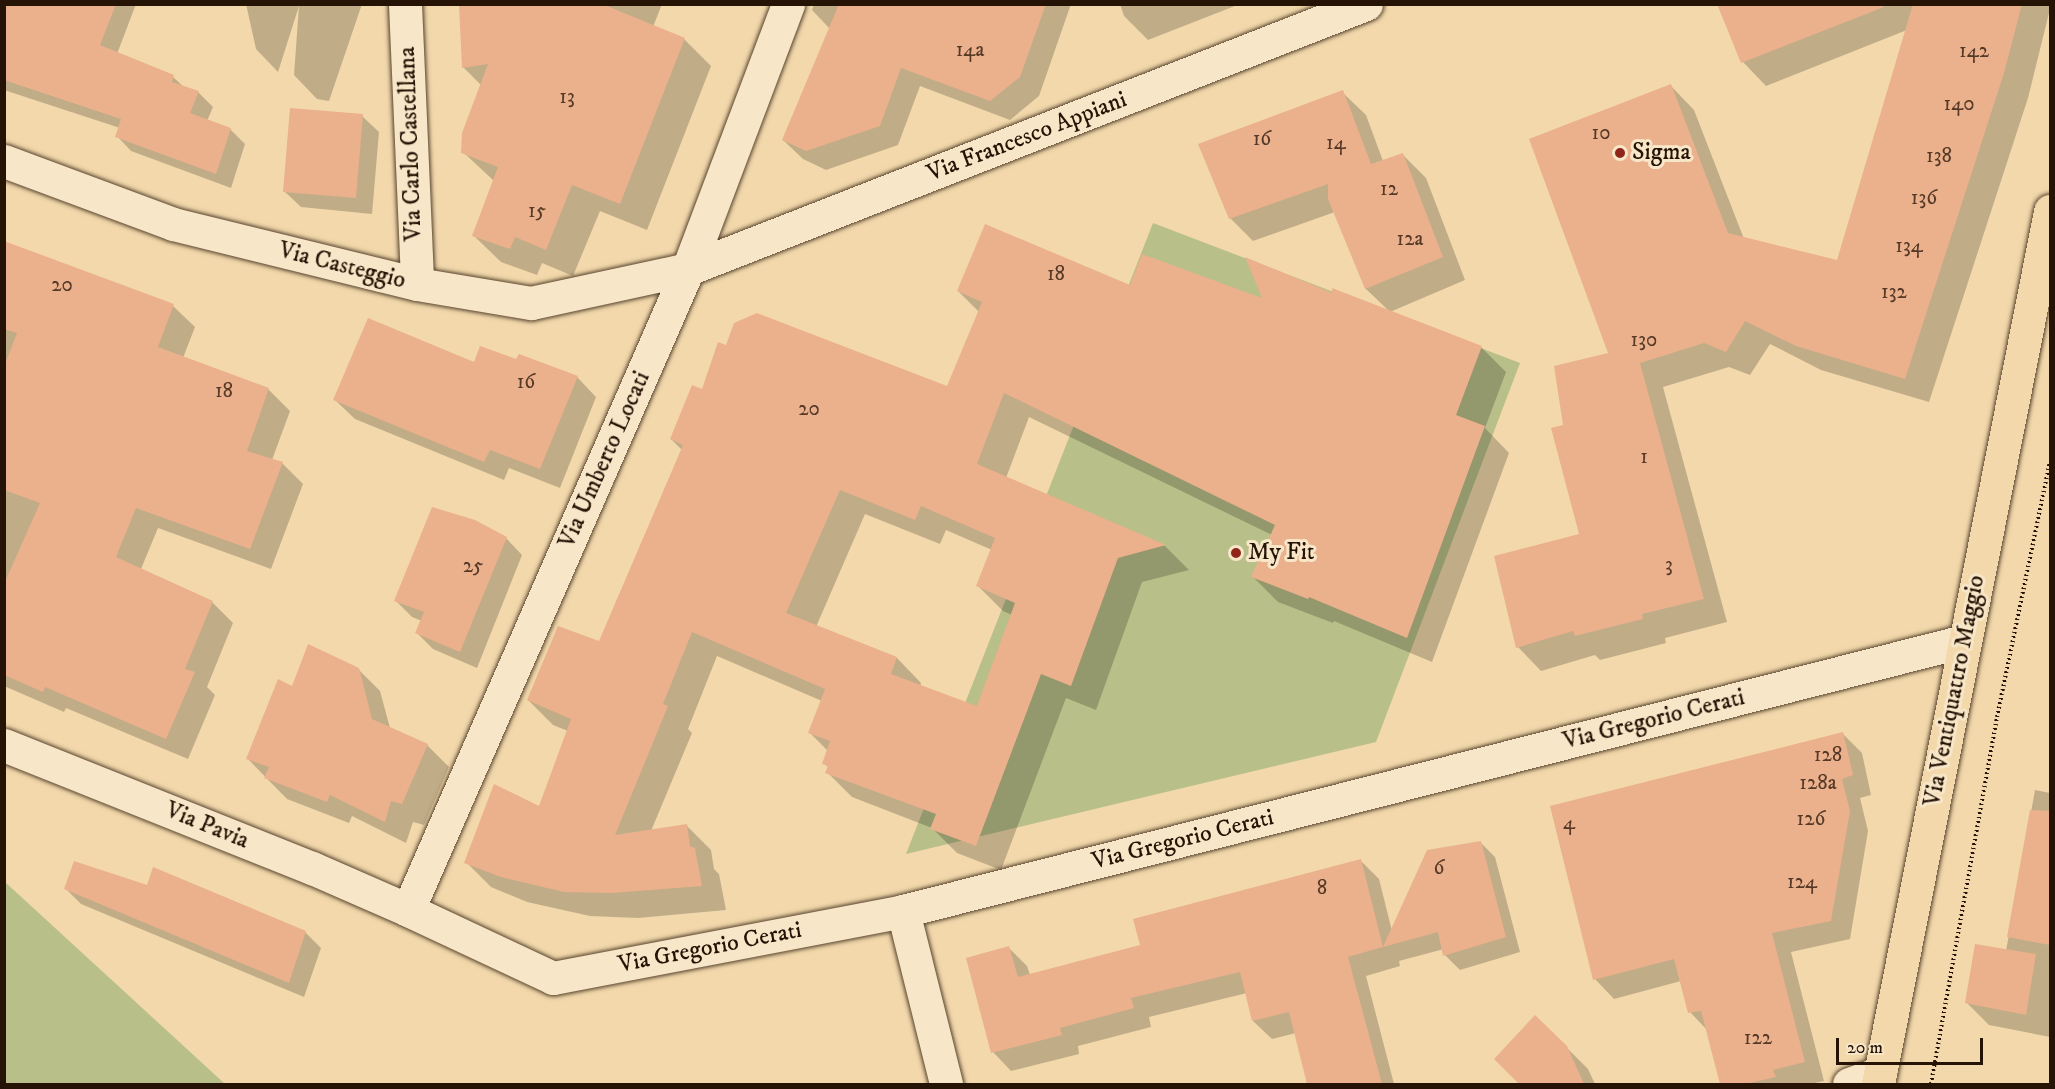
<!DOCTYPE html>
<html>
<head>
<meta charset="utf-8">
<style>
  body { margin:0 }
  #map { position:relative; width:2055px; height:1089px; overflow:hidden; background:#f2d8ab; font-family:"IM FELL DW Pica",serif }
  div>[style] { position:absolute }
  .green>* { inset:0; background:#b9bf89 }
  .shadow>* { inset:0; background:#0003 }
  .building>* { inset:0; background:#ebb08c }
  .path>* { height:4px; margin-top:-2px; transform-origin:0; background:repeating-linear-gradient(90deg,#251305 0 1.5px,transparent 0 4.5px) }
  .roads { filter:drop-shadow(0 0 2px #58442e) drop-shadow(0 0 2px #58442e) }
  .minor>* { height:33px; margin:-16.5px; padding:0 16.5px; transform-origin:16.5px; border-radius:16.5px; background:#f7e6c8 }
  .major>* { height:33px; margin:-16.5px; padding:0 16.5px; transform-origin:16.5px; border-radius:16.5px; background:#f2d8ab }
  .dots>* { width:16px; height:16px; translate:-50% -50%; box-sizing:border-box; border:3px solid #f7e6c8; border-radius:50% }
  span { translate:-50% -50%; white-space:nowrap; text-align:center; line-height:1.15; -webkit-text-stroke:6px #f7e6c8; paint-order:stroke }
  .number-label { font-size:21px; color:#563a27 }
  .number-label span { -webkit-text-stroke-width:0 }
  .street-label { font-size:24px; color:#251305 }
  .poi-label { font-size:24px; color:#251305 }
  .left { translate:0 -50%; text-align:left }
  .frame { position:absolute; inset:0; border:6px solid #251305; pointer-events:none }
  .scale { position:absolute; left:1836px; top:1038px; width:147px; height:27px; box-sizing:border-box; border:3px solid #251305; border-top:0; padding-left:8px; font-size:18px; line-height:21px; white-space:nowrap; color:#251305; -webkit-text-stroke:4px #f7e6c8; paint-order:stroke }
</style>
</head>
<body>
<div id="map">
  <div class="green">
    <i style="clip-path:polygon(1153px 223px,1520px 363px,1376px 742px,906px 854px)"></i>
    <i style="clip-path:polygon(5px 882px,225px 1084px,5px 1084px)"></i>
  </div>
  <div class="shadow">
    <i style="clip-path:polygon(4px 4px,136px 4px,117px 54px,173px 77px,185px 88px,198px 92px,213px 107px,207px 121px,230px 129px,245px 144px,231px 188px,131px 151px,117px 136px,120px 128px,4px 90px)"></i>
    <i style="clip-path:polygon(246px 4px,362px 4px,329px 101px,317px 99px,294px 75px,299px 6px,278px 72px,256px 49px)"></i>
    <i style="clip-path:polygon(460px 4px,662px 4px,653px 27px,684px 39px,711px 66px,647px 230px,600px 211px,573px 276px,542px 263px,537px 275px,501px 262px,473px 235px,494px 181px,463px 152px,481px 85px,464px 68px)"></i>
    <i style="clip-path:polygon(814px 4px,1071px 4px,1039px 96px,1010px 120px,920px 86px,898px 145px,826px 170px,803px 159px,783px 140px,830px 29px,812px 10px)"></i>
    <i style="clip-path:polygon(1120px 4px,1240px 4px,1148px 40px,1124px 16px)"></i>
    <i style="clip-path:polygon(1719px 4px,2050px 4px,2050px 9px,2028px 98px,1929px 402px,1821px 370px,1770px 344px,1750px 375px,1729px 367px,1663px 387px,1727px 622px,1665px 638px,1666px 643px,1600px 660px,1595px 655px,1541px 671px,1518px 647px,1581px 535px,1565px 426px,1610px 354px,1671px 86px,1694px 110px,1744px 239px,1838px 262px,1907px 30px,1766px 86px,1743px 62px)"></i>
    <i style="clip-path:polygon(evenodd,1342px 92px,1366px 115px,1383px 161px,1402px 154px,1426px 178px,1465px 280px,1390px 312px,1481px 347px,1506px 372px,1485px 428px,1509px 453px,1432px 662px,1334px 621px,1333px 623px,1278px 602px,1253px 577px,1272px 535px,1029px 417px,1006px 478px,1165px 546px,1189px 570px,1142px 582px,1096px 710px,1066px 698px,1001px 870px,957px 853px,932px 828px,852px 797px,827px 772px,829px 768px,824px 763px,828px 751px,810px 733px,822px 701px,717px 656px,688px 729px,692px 733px,651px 831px,686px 825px,711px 850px,714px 869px,719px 874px,726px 910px,638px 918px,590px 916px,527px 902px,491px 887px,466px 862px,539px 808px,568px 731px,553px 725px,528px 700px,599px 643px,682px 450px,671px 439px,703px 391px,948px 388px,979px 312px,958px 291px,1131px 287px,1264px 301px,1334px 295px,1389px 311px,1366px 289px,1335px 212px,1253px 241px,1230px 218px,1342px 92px,865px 514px,940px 544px,946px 530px,992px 550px,978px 586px,1003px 611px,1012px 615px,977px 708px,920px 687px,921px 683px,897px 658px,816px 627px,865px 514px)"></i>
    <i style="clip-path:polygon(362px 116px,379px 132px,372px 214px,301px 207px,284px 191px)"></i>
    <i style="clip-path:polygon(4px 242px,173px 306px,195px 327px,183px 358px,269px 390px,290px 411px,272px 460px,282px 463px,303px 484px,271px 569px,158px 528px,141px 569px,212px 602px,233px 623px,207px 687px,215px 695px,188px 759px,66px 708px,64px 712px,4px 686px)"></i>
    <i style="clip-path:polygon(517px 361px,577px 377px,596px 397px,560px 488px,509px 468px,504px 480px,355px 419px,335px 400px,475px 364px)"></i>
    <i style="clip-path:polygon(506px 538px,522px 555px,477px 668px,433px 649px,417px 633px,422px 621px,412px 617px,396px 601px)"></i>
    <i style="clip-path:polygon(358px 669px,380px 691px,390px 728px,427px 745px,449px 767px,424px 825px,413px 822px,406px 843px,352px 816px,349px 823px,287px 799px,248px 759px,293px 688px)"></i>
    <i style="clip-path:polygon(1843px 734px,1862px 753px,1871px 795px,1860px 798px,1868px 831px,1850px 939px,1791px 952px,1824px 1081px,1810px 1084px,1722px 1084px,1708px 1031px,1690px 1012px,1681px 981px,1614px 999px,1595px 979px)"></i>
    <i style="clip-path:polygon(2035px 790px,2050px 793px,2050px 1037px,1989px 1025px,1967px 1003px,2006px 951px)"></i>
    <i style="clip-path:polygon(1480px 842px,1495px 857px,1520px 952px,1460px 970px,1445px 955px,1444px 949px,1399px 961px,1400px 966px,1366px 976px,1394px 1084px,1309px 1084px,1296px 1033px,1272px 1039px,1253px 1021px,1247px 993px,1149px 1017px,1151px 1027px,1078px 1046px,1079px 1054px,1011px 1071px,993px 1052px,1009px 948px,1027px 966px,1030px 975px,1142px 947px,1361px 861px,1379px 879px,1392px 931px)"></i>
    <i style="clip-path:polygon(148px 887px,305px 932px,321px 948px,304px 997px,81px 904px,66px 889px)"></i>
    <i style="clip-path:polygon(1536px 1017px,1588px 1069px,1595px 1084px,1521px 1084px,1496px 1059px)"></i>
  </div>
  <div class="building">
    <i style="clip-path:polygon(4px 4px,116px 4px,100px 45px,174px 75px,172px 82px,199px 91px,190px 113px,231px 128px,216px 174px,115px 137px,121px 119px,4px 80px)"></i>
    <i style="clip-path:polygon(459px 4px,602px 4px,685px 38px,620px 204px,572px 185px,546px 250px,515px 237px,510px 249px,472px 236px,498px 167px,461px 153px,462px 133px,488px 64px,462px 68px)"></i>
    <i style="clip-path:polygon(839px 4px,1046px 4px,1020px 77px,990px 101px,901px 68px,880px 126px,806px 151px,782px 140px)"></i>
    <i style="clip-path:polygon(1717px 4px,1883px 4px,1884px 7px,1741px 63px)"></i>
    <i style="clip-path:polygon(1913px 4px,2022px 4px,2004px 73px,1905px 379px,1796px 346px,1745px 321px,1726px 352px,1704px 343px,1640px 363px,1704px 599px,1642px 614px,1643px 619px,1575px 636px,1573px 631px,1516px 648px,1494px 556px,1579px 534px,1551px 428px,1563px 425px,1554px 366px,1608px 353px,1529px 139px,1671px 84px,1728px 233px,1837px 260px)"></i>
    <i style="clip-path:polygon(1343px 90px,1371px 164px,1403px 153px,1443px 257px,1365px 289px,1328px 199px,1328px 184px,1229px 219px,1198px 144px)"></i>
    <i style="clip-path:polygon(290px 108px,363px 114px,356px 198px,283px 192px)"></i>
    <i style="clip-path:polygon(evenodd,985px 224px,1130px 285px,1142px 254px,1262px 298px,1245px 257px,1332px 293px,1332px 288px,1482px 346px,1456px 415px,1485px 426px,1407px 638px,1309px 597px,1308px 599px,1251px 577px,1275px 525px,1004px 393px,977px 464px,1166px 545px,1118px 558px,1071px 686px,1041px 674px,976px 846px,930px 829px,936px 814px,825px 773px,828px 766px,822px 764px,830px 741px,808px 733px,825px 689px,692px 632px,663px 704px,668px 706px,615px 835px,687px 824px,690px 846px,695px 848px,702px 886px,612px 893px,564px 892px,501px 877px,464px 863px,494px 784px,539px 806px,571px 719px,527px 700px,558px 626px,599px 641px,683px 445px,670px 439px,692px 385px,702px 389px,718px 342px,726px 345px,734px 323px,757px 313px,947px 386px,982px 302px,957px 291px,985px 224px,840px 490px,915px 520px,921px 506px,995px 538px,976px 586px,1015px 603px,977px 706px,891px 674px,897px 657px,786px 613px,840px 490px)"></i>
    <i style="clip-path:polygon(4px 241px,174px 304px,158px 347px,269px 388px,247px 451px,283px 462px,250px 549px,136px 508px,116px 557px,213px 601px,185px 669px,195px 672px,166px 739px,45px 687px,43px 692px,4px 675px,4px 584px,40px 503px,4px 490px,4px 367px,17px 333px,4px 329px)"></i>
    <i style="clip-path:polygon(368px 318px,474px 362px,480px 346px,516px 359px,519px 354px,578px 376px,540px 469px,490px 450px,484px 462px,333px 400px)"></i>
    <i style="clip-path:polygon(432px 507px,475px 520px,507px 537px,460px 652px,415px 633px,424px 612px,394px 601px)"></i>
    <i style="clip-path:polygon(308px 644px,359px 668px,372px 719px,428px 744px,402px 804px,391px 801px,385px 822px,330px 795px,327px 802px,264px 778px,269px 767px,246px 759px,278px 679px,292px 686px)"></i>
    <i style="clip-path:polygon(1843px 732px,1853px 775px,1842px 779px,1850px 811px,1831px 921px,1772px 933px,1805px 1062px,1773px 1070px,1776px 1077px,1745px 1084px,1720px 1084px,1701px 1011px,1688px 1013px,1674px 959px,1593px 980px,1550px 806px)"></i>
    <i style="clip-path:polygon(2030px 810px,2050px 811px,2050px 945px,2007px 937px)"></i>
    <i style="clip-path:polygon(1481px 841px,1506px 937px,1443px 956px,1438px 932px,1383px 947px,1427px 850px)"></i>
    <i style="clip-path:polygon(1361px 859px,1383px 947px,1348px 957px,1382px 1084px,1307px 1084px,1289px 1012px,1252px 1021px,1240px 972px,1131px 998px,1134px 1008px,1060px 1028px,1062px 1035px,991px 1053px,966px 958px,1009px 946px,1018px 977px,1140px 945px,1133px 919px)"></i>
    <i style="clip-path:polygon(74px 861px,147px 885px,153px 867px,306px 931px,289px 983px,64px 889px)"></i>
    <i style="clip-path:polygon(1975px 944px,2036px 954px,2026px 1015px,1965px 1003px)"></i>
    <i style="clip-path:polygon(1535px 1015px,1567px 1046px,1584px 1084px,1519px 1084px,1494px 1059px)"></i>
  </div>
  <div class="path">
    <i style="left:1931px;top:1084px;width:373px;rotate:-79.8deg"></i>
    <i style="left:1997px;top:717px;width:260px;rotate:-78.3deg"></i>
  </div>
  <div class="roads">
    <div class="minor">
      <i style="left:405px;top:4px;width:280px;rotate:87.5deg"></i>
      <i style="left:4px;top:161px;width:180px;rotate:20.4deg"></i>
      <i style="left:173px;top:224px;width:251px;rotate:13.8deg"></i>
      <i style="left:417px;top:284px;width:116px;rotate:9.5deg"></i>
      <i style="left:531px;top:303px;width:161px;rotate:-12.2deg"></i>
      <i style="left:688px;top:269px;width:728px;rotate:-21.35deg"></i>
      <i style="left:4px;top:745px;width:332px;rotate:21.8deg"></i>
      <i style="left:312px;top:868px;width:105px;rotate:23.6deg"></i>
      <i style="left:408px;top:910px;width:160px;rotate:25.1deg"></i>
      <i style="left:553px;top:978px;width:356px;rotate:-10.8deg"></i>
      <i style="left:903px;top:911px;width:1095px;rotate:-14.28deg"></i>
      <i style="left:408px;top:910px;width:699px;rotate:-66.4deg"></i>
      <i style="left:688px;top:269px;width:283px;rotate:-69.3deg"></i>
      <i style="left:903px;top:911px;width:178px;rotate:76deg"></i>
      <i style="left:1849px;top:1084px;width:33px;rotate:-20deg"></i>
    </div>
    <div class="major">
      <i style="left:1878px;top:1084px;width:890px;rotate:-78.85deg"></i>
    </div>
  </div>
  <div class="dots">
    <i style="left:1620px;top:153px;background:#8f2418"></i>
    <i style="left:1236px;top:553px;background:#8f2418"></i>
  </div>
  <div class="number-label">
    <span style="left:970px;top:50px">14a</span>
    <span style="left:1974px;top:51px">142</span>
    <span style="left:567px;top:97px">13</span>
    <span style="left:1959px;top:104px">140</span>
    <span style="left:1601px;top:133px">10</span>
    <span style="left:1262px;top:139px">16</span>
    <span style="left:1336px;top:143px">14</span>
    <span style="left:1939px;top:156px">138</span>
    <span style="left:1389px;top:189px">12</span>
    <span style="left:1924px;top:198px">136</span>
    <span style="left:537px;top:211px">15</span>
    <span style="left:1410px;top:239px">12a</span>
    <span style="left:1909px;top:246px">134</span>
    <span style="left:1056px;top:274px">18</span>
    <span style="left:62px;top:285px">20</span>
    <span style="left:1894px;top:292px">132</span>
    <span style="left:1644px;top:340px">130</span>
    <span style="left:526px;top:382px">16</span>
    <span style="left:224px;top:391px">18</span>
    <span style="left:809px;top:409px">20</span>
    <span style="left:1644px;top:457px">1</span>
    <span style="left:1669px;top:565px">3</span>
    <span style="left:473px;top:566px">25</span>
    <span style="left:1828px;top:755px">128</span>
    <span style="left:1818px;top:783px">128a</span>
    <span style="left:1811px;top:819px">126</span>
    <span style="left:1569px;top:823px">4</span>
    <span style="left:1439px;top:868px">6</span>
    <span style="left:1802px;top:882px">124</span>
    <span style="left:1322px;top:888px">8</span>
    <span style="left:1758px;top:1038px">122</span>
  </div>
  <div class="street-label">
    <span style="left:1027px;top:137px;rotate:-21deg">Via Francesco Appiani</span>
    <span style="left:411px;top:144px;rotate:-92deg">Via Carlo Castellana</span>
    <span style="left:342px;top:266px;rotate:14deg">Via Casteggio</span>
    <span style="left:605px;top:460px;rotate:-66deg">Via Umberto Locati</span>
    <span style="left:1955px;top:691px;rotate:-79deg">Via Ventiquattro Maggio</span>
    <span style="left:1654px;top:720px;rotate:-14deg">Via Gregorio Cerati</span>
    <span style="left:207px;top:826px;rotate:22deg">Via Pavia</span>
    <span style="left:1183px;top:840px;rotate:-14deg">Via Gregorio Cerati</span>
    <span style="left:710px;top:948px;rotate:-11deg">Via Gregorio Cerati</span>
  </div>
  <div class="poi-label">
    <span class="left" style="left:1632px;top:153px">Sigma</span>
    <span class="left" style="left:1248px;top:553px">My Fit</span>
  </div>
  <div class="frame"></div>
  <div class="scale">20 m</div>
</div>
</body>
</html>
